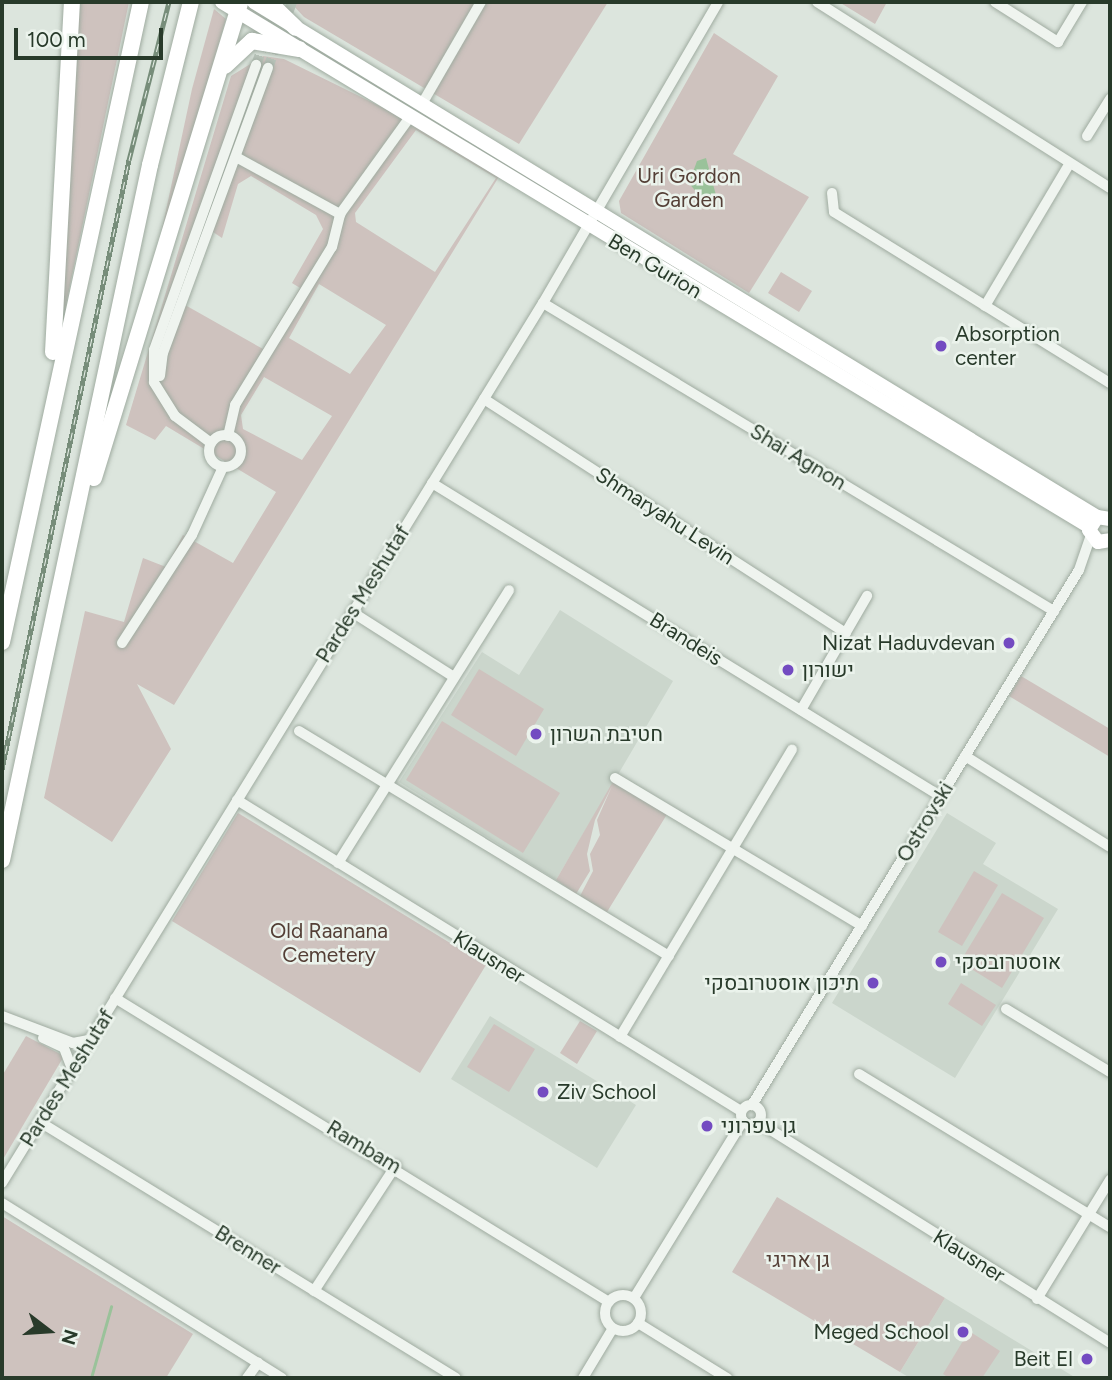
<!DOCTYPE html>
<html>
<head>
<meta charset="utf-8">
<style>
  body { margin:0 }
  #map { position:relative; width:1112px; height:1380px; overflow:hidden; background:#dce5dd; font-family:Figtree,Heebo,sans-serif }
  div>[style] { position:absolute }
  .built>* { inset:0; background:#cbd6cc }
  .green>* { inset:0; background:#cec2be }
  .water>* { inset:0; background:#9ac29a }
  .stream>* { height:2.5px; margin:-1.25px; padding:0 1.25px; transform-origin:1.25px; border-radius:1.25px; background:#9ac29a }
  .minor-tunnel>* { height:10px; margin-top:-5px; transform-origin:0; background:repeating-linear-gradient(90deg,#b8c3b9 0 10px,transparent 0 15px) }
  .roads { filter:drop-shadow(0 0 2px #9faba0) drop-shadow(0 0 2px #9faba0) }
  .minor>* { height:10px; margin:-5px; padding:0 5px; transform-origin:5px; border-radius:5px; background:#eff4ef }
  .minor>.ring { margin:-5px; padding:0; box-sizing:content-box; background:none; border:10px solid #eff4ef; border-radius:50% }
  .major>* { height:14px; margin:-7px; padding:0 7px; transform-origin:7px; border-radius:7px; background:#fff }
  .highway>* { height:16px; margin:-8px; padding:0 8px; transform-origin:8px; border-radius:8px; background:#fff }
  .rail>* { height:5px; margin-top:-2.5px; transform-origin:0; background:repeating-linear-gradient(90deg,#ebf3ec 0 8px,#778d7a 0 16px); box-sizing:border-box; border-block:2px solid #778d7a }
  .dots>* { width:19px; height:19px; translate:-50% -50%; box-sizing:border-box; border:4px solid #ebf3ec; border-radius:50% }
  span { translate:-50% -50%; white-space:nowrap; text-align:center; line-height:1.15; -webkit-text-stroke:5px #ebf3ec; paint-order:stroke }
  .park-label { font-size:21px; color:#543f36 }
  .street-label { font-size:21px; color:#283a2a }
  .poi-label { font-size:21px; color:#283a2a }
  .left { translate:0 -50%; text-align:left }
  .right { translate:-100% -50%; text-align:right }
  .frame { position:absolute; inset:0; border:4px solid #283a2a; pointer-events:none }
  .north { position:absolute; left:14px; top:1296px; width:70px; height:70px; -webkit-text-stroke:5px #ebf3ec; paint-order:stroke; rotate:107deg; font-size:19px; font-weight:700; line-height:28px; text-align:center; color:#283a2a }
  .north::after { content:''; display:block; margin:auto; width:24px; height:32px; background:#283a2a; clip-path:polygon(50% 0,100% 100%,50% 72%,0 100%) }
  .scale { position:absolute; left:14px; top:28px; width:149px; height:32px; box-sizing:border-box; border:4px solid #283a2a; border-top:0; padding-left:9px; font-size:21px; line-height:24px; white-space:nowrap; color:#283a2a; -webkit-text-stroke:5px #ebf3ec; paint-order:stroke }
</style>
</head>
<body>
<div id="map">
  <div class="built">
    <i style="clip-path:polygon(560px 610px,673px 681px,556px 880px,399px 782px,482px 652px,519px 675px)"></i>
    <i style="clip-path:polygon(947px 813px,996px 843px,983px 864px,1058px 909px,955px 1078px,832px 1003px)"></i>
    <i style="clip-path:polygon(490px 1016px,636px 1105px,597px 1168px,451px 1079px)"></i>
    <i style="clip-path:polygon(945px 1298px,1076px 1378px,910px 1378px,900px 1372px)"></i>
  </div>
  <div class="green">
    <i style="clip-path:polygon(78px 2px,129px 2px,62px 324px,70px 96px)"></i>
    <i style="clip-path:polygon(290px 2px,608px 2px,519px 144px,304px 17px)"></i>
    <i style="clip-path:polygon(839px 2px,887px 2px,875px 24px)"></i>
    <i style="clip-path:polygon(214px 9px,226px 19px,153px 271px,192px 89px)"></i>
    <i style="clip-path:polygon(714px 33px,778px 76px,733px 154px,809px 197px,749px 293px,621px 213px,619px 201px)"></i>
    <i style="clip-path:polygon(evenodd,263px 56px,284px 59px,414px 123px,500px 175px,174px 705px,137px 684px,171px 749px,112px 842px,44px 798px,85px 611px,124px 622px,143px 558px,166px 567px,183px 535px,233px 563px,276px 492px,166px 426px,155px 440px,126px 425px,231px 76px,263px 56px,416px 130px,496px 178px,435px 272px,356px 222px,355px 213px,416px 130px,263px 56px,251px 176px,316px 215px,323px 229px,292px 283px,300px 288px,263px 349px,178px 301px,207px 228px,222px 238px,238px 184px,251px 176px,263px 56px,319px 284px,386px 325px,350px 374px,289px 338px,319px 284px,263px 56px,264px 377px,332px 416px,302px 460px,243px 429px,241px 415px,264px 377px)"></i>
    <i style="clip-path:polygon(781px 272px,812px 291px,799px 312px,768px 293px)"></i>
    <i style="clip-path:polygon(479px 669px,544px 709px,516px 756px,451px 715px)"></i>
    <i style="clip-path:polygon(1021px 676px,1110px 729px,1110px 757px,1009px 696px)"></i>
    <i style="clip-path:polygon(442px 721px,560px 793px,523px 853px,406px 780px)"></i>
    <i style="clip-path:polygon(615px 778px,669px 811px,607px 912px,580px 896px,593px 871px,590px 854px,600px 835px,597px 820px,612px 786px,595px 820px,587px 854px,590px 871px,576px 894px,556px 880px)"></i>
    <i style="clip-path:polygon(238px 813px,486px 965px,420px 1073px,172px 921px)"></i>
    <i style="clip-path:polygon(974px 871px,998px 885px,962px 946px,938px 932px)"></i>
    <i style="clip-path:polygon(1002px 893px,1044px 918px,1002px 988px,960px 962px)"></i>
    <i style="clip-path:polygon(961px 983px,996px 1005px,982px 1026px,948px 1004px)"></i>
    <i style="clip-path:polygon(580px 1021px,597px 1031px,577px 1064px,560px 1053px)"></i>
    <i style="clip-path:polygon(494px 1024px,535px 1049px,509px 1092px,467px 1067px)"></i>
    <i style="clip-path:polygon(26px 1036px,64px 1056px,2px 1161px,2px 1076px)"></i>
    <i style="clip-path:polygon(777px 1197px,945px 1298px,900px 1372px,732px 1272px)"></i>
    <i style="clip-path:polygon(2px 1216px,193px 1334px,166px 1378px,2px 1378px)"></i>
    <i style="clip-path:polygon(969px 1331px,1000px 1351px,982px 1378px,949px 1378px,943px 1374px)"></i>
  </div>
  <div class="water">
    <i style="clip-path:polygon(706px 158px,717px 199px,705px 203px,689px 183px,697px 161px)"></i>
  </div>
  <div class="stream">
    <i style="left:91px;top:1378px;width:74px;rotate:-74.3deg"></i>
  </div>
  <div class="minor-tunnel">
    <i style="left:256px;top:65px;width:61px;rotate:-69.8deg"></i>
    <i style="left:268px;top:68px;width:70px;rotate:-70deg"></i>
  </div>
  <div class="roads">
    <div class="minor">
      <i style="left:817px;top:2px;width:347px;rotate:32.4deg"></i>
      <i style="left:995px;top:2px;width:75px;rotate:32.4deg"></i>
      <i style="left:1058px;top:42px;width:47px;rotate:-59deg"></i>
      <i style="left:422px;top:104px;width:118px;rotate:-60deg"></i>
      <i style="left:1087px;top:136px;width:44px;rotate:-58.1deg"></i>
      <i style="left:236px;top:157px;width:119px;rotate:28.7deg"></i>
      <i style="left:832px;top:193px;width:19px;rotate:84deg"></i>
      <i style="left:834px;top:212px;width:325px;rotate:31.8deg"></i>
      <i style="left:543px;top:303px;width:597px;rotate:31.08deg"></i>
      <i style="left:985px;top:306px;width:166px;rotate:-59.3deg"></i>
      <i style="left:160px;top:376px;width:23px;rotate:-83deg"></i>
      <i style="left:163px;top:353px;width:304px;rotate:-69.8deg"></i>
      <i style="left:484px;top:399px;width:431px;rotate:32.9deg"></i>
      <i class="ring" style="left:209px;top:435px;width:22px;height:22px"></i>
      <i style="left:228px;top:436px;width:32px;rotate:-77deg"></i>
      <i style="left:235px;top:405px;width:185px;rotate:-58.5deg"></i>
      <i style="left:332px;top:247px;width:34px;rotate:-76deg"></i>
      <i style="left:340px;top:214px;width:120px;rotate:-54.2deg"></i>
      <i style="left:211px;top:443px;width:45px;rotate:-143.1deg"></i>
      <i style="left:175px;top:416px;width:40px;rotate:-122deg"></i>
      <i style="left:154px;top:382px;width:32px;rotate:-90deg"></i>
      <i style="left:154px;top:350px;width:303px;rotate:-70.3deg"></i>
      <i style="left:432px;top:483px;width:597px;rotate:31.64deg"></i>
      <i style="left:352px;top:612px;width:121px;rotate:32.5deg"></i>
      <i style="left:122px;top:643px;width:129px;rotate:-57.1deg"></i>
      <i style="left:192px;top:535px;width:75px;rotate:-65.5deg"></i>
      <i style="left:801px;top:710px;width:132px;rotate:-59.9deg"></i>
      <i style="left:299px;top:731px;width:433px;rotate:31.3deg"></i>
      <i style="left:965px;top:756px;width:171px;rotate:32.1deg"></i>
      <i style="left:615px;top:778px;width:288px;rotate:30.9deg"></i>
      <i style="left:237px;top:800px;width:592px;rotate:31.68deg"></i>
      <i style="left:338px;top:863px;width:322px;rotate:-57.9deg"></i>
      <i style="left:115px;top:998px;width:580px;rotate:31.61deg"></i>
      <i style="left:1006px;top:1009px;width:122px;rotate:31.2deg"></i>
      <i style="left:2px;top:1016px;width:76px;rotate:20.8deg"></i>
      <i style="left:73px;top:1043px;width:16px;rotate:-11deg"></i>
      <i style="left:620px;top:1037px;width:335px;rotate:-59.1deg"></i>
      <i style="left:43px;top:1038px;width:23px;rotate:25deg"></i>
      <i style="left:64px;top:1048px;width:22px;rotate:69deg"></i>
      <i style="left:859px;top:1074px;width:294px;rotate:31.4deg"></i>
      <i class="ring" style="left:741px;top:1105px;width:10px;height:10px"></i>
      <i style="left:752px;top:1105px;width:627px;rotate:-58.57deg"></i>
      <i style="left:1079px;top:570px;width:36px;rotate:-71deg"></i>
      <i style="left:40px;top:1122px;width:488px;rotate:31.6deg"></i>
      <i style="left:758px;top:1122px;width:416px;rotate:32.1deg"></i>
      <i style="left:2px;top:1183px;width:1033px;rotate:-58.42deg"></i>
      <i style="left:543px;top:303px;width:348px;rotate:-59.8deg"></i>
      <i style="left:2px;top:1203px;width:330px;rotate:32deg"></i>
      <i style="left:314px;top:1291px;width:150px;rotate:-56.9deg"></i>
      <i class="ring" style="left:605px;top:1295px;width:26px;height:26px"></i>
      <i style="left:634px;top:1298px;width:208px;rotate:-58.4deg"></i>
      <i style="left:1037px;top:1299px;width:140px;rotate:-58.5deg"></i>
      <i style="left:638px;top:1323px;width:105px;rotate:31.7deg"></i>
      <i style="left:247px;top:1378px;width:19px;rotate:-54deg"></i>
      <i style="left:583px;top:1378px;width:58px;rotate:-59deg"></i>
    </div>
    <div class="major">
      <i style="left:222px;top:2px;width:1014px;rotate:31.17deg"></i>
      <i style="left:254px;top:2px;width:988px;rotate:31.42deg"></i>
      <i style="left:1110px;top:519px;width:13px;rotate:-171deg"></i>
      <i style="left:1097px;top:517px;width:15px;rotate:122deg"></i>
      <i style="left:1089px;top:530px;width:15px;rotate:53deg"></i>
      <i style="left:1098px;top:542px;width:12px;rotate:-9deg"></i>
    </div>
    <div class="highway">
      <i style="left:269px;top:2px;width:37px;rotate:44deg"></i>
      <i style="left:225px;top:66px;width:37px;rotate:-43deg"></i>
      <i style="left:252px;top:41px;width:48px;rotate:9.7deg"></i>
      <i style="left:53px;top:352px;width:351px;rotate:-86.9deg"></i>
      <i style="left:94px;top:478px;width:498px;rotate:-72.9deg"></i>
      <i style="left:2px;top:642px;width:655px;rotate:-77.75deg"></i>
      <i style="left:2px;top:860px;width:711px;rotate:-77.98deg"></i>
      <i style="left:150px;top:165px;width:168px;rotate:-75.9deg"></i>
    </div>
  </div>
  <div class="rail">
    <i style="left:2px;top:769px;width:622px;rotate:-78.22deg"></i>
    <i style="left:129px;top:160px;width:163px;rotate:-75.8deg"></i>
  </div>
  <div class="dots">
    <i style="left:941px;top:346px;background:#734bc1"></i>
    <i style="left:1009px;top:643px;background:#734bc1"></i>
    <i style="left:788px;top:670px;background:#734bc1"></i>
    <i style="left:536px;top:734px;background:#734bc1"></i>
    <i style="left:941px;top:962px;background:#734bc1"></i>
    <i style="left:873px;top:983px;background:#734bc1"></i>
    <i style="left:543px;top:1092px;background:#734bc1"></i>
    <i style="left:707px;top:1126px;background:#734bc1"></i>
    <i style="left:963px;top:1332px;background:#734bc1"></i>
    <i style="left:1087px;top:1359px;background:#734bc1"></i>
  </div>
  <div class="park-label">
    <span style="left:689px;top:188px">Uri Gordon<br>Garden</span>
    <span style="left:329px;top:943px">Old Raanana<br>Cemetery</span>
    <span style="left:798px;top:1260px">גן אריגי</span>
  </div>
  <div class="street-label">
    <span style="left:655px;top:266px;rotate:31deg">Ben Gurion</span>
    <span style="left:798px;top:457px;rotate:31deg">Shai Agnon</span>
    <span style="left:665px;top:516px;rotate:33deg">Shmaryahu Levin</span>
    <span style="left:363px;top:594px;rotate:-58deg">Pardes Meshutaf</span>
    <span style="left:686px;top:639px;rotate:32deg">Brandeis</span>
    <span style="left:925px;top:822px;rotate:-59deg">Ostrovski</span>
    <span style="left:489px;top:957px;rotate:32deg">Klausner</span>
    <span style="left:67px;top:1078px;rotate:-58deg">Pardes Meshutaf</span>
    <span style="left:364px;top:1147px;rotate:31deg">Rambam</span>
    <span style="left:248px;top:1250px;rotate:32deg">Brenner</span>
    <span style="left:969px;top:1256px;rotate:32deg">Klausner</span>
  </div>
  <div class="poi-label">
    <span class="left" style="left:955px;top:346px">Absorption<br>center</span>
    <span class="right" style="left:995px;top:643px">Nizat Haduvdevan</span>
    <span class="left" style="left:802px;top:670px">ישורון</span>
    <span class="left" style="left:550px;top:734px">חטיבת השרון</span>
    <span class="left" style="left:955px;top:962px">אוסטרובסקי</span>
    <span class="right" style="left:859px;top:983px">תיכון אוסטרובסקי</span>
    <span class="left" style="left:557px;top:1092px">Ziv School</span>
    <span class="left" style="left:721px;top:1126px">גן עפרוני</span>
    <span class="right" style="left:949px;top:1332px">Meged School</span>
    <span class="right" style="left:1073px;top:1359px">Beit El</span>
  </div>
  <div class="frame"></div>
  <div class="north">N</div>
  <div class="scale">100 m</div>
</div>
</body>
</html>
